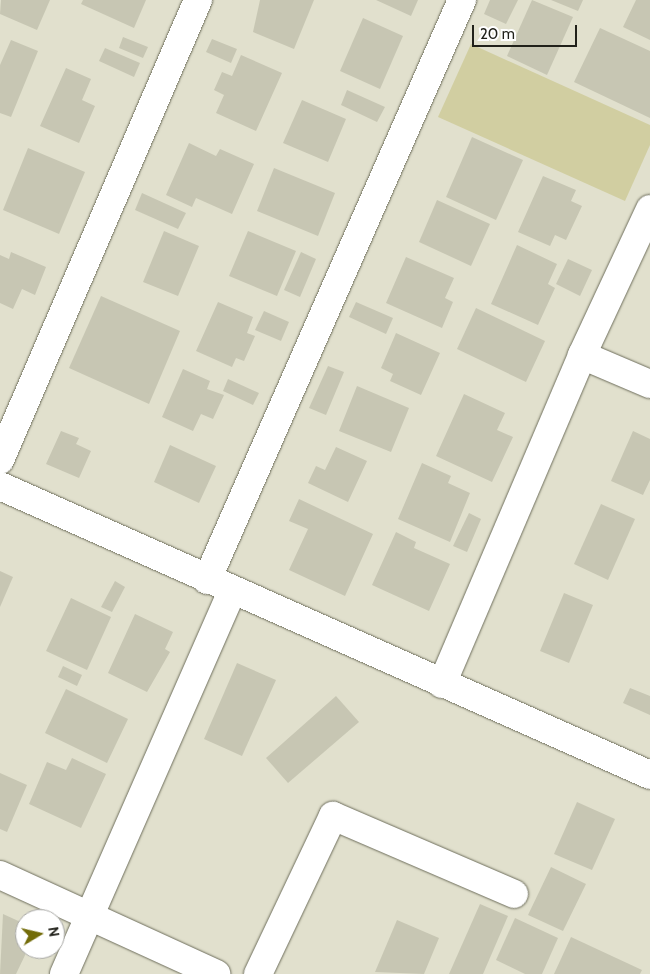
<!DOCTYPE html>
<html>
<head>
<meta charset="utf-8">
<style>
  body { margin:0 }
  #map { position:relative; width:650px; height:974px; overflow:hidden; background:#e1e0cd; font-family:Cabin,sans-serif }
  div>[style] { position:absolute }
  .green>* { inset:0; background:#d1cea1 }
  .building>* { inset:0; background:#c7c6b3 }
  .roads { filter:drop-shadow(0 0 1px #6e6e5c) drop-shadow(0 0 1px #6e6e5c) }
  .minor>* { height:28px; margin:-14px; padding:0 14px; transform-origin:14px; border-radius:14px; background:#fff }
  span { translate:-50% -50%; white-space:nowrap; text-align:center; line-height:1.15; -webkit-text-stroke:4px #fff; paint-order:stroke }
  .north { position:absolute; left:15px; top:909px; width:50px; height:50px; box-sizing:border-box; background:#fff; border:1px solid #a6a6a3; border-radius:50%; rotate:81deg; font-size:14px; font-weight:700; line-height:20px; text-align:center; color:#21211a }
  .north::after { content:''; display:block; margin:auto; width:18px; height:22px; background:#736c09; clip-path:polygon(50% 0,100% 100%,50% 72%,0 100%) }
  .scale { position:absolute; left:472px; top:25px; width:105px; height:22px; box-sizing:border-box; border:2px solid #21211a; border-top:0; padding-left:6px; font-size:15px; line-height:18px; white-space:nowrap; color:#21211a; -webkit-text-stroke:4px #fff; paint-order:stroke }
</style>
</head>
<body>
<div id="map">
  <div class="green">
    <i style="clip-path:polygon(471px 44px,650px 125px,650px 145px,625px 201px,438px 117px)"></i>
  </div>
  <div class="building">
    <i style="clip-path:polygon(50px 0,37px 30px,0 14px,1px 0)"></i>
    <i style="clip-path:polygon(83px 0,146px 0,134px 28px,81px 4px)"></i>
    <i style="clip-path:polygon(260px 0,314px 0,294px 49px,253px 32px)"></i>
    <i style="clip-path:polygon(376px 0,418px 0,411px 16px)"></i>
    <i style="clip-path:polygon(490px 0,518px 0,506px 24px,484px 14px)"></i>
    <i style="clip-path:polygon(532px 0,573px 17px,547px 75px,507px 56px)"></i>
    <i style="clip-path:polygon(551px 0,583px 0,578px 11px)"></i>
    <i style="clip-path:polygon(636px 0,650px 0,650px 40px,623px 27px)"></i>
    <i style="clip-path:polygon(363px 18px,403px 36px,380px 89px,340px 71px)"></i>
    <i style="clip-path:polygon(600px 28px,650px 51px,650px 118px,574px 82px)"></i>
    <i style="clip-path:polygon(123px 37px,148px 47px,143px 58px,119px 48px)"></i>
    <i style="clip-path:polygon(212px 39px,237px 49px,231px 63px,206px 52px)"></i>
    <i style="clip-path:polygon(11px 40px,38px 51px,11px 117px,0 113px,0 65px)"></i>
    <i style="clip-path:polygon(105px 48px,140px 63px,134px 77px,99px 61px)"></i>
    <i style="clip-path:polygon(241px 55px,282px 73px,256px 131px,216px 113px,224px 95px,214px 90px,222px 72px,232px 76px)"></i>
    <i style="clip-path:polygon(66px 68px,91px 79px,82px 100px,95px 106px,79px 143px,40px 126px)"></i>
    <i style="clip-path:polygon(347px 90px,385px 107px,377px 122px,341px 105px)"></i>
    <i style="clip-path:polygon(302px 100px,346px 119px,328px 162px,283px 143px)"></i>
    <i style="clip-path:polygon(472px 137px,523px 160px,496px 220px,446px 197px)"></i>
    <i style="clip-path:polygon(189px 143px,216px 156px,220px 149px,254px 164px,232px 214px,196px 198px,192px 207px,166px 195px)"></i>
    <i style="clip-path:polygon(28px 148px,85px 172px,59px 234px,3px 210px)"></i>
    <i style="clip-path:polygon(274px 168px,335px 193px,318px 236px,257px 211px)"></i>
    <i style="clip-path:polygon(543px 176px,576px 190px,571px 201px,582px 206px,566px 240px,555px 235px,550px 246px,518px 232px)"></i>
    <i style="clip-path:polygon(142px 193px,186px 213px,178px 229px,135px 210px)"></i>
    <i style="clip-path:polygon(437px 200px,490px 224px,471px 266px,419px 242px)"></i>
    <i style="clip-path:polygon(164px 231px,199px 246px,178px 296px,143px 282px)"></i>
    <i style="clip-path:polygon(248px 231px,296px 251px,277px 296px,229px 276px)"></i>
    <i style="clip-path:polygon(517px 245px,557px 264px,548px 284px,555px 288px,538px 325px,491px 304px)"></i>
    <i style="clip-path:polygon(11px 252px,46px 267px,35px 295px,22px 289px,13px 309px,0 303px,0 255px,9px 259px)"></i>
    <i style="clip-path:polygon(301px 252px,316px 259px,300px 297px,284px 290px)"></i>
    <i style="clip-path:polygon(406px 257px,454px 278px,445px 298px,453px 302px,442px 328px,386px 303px)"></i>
    <i style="clip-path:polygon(568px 259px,592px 270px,580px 296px,556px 284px)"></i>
    <i style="clip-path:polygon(101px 296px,180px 331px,149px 404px,69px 368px)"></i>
    <i style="clip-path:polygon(218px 302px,253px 317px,247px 333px,255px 336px,244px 361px,236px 358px,232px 367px,196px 351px)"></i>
    <i style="clip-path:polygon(356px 302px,393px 318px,386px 334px,349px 317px)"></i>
    <i style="clip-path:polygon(476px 308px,545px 341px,526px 382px,457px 349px)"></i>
    <i style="clip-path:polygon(264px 311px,289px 322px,281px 341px,255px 330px)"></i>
    <i style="clip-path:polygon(396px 333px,440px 353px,421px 395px,390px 381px,393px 374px,381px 368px)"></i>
    <i style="clip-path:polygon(328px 366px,344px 372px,326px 415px,309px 408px)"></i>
    <i style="clip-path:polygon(183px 369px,210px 381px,207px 389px,224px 395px,213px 419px,201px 414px,193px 431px,162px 417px)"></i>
    <i style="clip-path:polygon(228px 379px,259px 393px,253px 405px,223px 391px)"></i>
    <i style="clip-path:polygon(357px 386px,409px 408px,391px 452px,339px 431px)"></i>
    <i style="clip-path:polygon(464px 394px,505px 413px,497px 430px,513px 437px,492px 482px,436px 456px)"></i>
    <i style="clip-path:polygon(61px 431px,79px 438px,76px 444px,91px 451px,79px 478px,46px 464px)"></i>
    <i style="clip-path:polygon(633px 431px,650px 439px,650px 480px,643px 495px,611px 481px)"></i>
    <i style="clip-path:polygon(170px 445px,216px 466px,199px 503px,154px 482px)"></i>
    <i style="clip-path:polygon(336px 447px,367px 461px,348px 502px,308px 483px,316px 466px,325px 470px)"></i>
    <i style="clip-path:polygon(422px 463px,451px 476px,448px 483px,470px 493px,450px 542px,398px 519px)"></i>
    <i style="clip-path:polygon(299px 499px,373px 534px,345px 596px,289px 570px,308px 529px,289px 521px)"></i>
    <i style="clip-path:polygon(601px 504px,635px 519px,608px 580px,574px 564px)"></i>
    <i style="clip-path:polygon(469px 513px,481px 519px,467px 552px,453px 546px)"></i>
    <i style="clip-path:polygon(396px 532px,416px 542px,414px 548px,450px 564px,429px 611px,372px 585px)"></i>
    <i style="clip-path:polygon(0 571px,13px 577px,0 607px)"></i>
    <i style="clip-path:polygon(115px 581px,125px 587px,112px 612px,101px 607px)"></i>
    <i style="clip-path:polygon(564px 593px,593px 605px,569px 663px,540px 651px)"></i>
    <i style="clip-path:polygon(71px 598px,111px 617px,87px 670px,46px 651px)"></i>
    <i style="clip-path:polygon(135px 614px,173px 632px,165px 649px,170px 652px,147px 692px,108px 673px)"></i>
    <i style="clip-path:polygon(237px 663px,276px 680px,242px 756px,204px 739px)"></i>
    <i style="clip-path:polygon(63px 666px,82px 675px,77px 686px,58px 677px)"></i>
    <i style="clip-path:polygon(630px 688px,650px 696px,650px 715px,623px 703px)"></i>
    <i style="clip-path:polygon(66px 689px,128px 719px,107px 763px,45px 733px)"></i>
    <i style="clip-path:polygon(336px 696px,359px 722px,288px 783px,266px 758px)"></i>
    <i style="clip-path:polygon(72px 758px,106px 774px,81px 828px,29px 804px,47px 762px,66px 770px)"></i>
    <i style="clip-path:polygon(0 773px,27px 785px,7px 832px,0 829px)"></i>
    <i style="clip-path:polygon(577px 802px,615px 819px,592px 870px,554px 854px)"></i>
    <i style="clip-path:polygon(551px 867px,586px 884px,563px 931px,528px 915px)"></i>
    <i style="clip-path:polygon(480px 904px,508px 916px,483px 974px,449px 974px)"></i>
    <i style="clip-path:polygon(3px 914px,25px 924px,28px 949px,16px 974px,0 974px)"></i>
    <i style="clip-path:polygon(515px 918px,558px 938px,542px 974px,525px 974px,496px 960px)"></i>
    <i style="clip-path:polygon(397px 920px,439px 938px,424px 974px,375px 972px)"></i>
    <i style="clip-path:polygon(571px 937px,642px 970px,640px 974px,554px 974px)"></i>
  </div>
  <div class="roads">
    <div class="minor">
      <i style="left:582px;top:355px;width:74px;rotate:23.1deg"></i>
      <i style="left:0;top:460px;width:501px;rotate:-66.71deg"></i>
      <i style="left:0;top:486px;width:711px;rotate:23.97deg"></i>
      <i style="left:207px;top:580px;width:634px;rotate:-66.27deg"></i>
      <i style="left:442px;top:684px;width:358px;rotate:-66.9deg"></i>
      <i style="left:582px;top:355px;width:161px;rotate:-65deg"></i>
      <i style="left:0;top:875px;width:238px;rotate:24.6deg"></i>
      <i style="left:64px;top:974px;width:417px;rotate:-66.3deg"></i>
      <i style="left:258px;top:974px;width:175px;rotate:-64.6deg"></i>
      <i style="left:333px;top:816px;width:197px;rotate:23.3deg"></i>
    </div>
  </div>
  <div class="north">N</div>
  <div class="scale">20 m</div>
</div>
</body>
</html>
